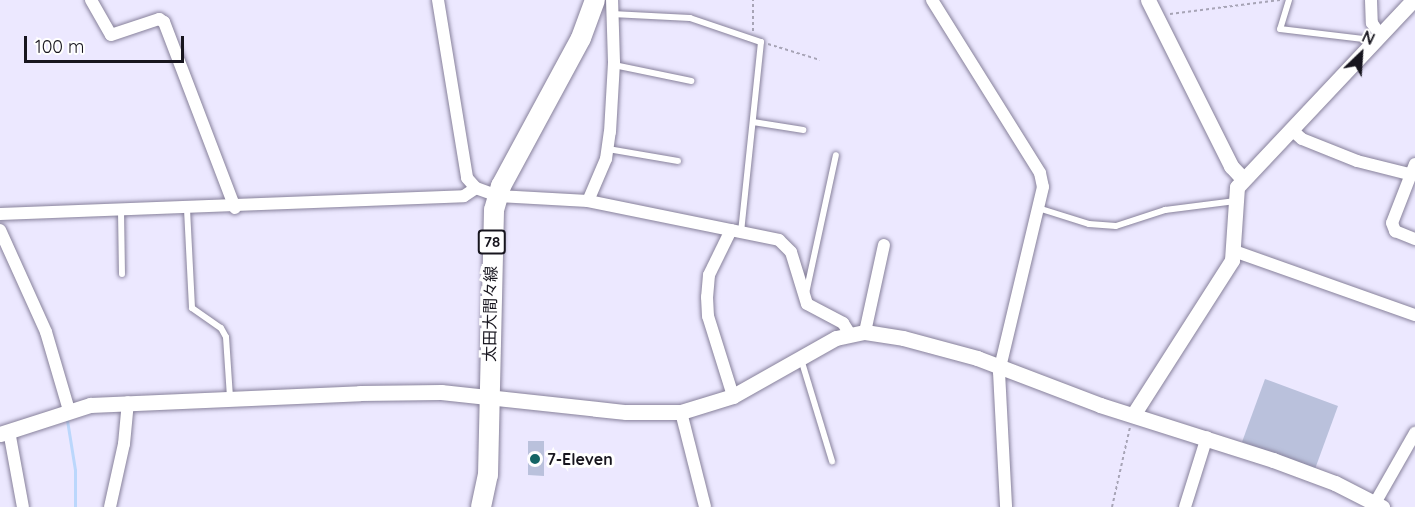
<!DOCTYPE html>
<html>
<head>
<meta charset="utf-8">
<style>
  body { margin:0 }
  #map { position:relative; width:1415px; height:507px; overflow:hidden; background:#ece8ff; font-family:Quicksand,"Noto Sans JP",sans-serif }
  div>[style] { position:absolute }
  .stream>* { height:3px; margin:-1.5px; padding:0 1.5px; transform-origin:1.5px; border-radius:1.5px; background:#bbd7fc }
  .building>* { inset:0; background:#bac1dc }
  .path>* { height:2px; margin-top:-1px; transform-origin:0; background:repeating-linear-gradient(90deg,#a7a4b6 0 3px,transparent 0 6px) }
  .roads { filter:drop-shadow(0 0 2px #87819b) drop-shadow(0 0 2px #87819b) }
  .service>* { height:6px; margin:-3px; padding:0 3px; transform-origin:3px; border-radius:3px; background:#fff }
  .minor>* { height:12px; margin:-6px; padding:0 6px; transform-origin:6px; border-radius:6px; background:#fff }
  .tertiary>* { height:15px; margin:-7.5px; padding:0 7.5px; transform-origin:7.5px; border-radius:7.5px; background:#fff }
  .primary>* { height:20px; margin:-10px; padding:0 10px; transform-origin:10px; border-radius:10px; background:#fff }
  .dots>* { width:16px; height:16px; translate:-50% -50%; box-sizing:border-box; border:3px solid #fff; border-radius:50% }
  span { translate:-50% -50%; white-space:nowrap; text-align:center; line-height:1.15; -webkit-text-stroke:6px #fff; paint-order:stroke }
  .shield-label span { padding:2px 4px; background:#fff; border:2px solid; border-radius:4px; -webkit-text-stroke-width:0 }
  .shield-label { font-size:15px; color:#17151e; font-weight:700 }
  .street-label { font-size:16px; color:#17151e }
  .poi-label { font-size:16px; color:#17151e; font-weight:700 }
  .left { translate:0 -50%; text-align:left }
  .north { position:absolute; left:1331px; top:24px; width:60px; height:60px; -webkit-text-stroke:4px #fff; paint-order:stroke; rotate:25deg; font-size:16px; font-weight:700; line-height:24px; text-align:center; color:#17151e }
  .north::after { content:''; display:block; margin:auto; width:21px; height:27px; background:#17151e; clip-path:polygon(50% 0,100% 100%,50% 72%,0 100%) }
  .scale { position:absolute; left:24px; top:36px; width:160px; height:27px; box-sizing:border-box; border:3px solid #17151e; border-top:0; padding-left:8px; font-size:18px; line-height:21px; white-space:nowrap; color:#17151e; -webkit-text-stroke:4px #fff; paint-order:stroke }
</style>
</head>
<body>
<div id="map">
  <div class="stream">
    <i style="left:67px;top:420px;width:51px;rotate:80.9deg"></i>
    <i style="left:75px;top:470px;width:37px;rotate:90deg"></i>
  </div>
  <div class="building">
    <i style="clip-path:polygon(1265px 379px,1338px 406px,1315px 469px,1242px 442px)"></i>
    <i style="clip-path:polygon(528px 441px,544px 441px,544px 476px,528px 475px)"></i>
  </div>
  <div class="path">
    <i style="left:1170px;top:14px;width:111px;rotate:-7.3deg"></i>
    <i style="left:753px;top:31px;width:31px;rotate:-90deg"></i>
    <i style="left:768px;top:44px;width:54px;rotate:17.1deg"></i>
    <i style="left:1112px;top:507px;width:82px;rotate:-77.3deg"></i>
  </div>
  <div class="roads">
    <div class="service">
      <i style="left:1289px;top:0;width:30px;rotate:107deg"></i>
      <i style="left:1280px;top:29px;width:84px;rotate:6.9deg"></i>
      <i style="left:1363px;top:39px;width:9px;rotate:27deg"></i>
      <i style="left:612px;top:14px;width:78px;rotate:2.9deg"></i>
      <i style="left:690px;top:18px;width:75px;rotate:18.7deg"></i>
      <i style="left:761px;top:42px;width:190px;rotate:96deg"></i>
      <i style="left:614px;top:65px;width:79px;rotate:11.7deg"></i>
      <i style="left:753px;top:122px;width:51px;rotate:9.1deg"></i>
      <i style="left:608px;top:149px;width:71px;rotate:9.7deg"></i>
      <i style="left:1038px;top:208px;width:53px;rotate:17.4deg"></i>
      <i style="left:1089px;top:224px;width:27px;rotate:4deg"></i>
      <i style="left:1116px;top:226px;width:52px;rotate:-18.1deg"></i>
      <i style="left:1165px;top:210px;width:71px;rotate:-7.3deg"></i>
      <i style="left:187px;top:209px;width:99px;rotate:87.1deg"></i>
      <i style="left:192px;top:308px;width:35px;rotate:35deg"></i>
      <i style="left:221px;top:328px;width:10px;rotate:61deg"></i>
      <i style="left:226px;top:337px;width:61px;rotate:86.2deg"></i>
      <i style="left:121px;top:211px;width:63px;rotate:89.1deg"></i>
      <i style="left:805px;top:298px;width:146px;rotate:-77.8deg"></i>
      <i style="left:801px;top:359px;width:107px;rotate:73.1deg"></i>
    </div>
    <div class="minor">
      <i style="left:91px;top:0;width:40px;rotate:60.3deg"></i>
      <i style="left:111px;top:35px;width:51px;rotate:-18.4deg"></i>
      <i style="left:159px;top:19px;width:6px;rotate:31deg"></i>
      <i style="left:164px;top:22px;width:199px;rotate:69.1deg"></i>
      <i style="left:438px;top:0;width:180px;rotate:80.7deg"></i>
      <i style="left:467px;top:178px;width:13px;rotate:48deg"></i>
      <i style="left:476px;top:188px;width:23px;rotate:20deg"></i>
      <i style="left:498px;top:196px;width:90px;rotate:3.2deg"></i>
      <i style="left:588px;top:201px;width:195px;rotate:11.5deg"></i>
      <i style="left:779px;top:240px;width:17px;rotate:45deg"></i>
      <i style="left:791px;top:252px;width:54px;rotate:72.9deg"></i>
      <i style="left:807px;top:304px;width:41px;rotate:27.8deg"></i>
      <i style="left:843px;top:323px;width:13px;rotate:58deg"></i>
      <i style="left:932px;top:0;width:204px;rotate:58deg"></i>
      <i style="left:1040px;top:173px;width:14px;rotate:78deg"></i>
      <i style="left:1043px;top:187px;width:190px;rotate:103.4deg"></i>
      <i style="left:999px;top:372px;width:135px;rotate:87deg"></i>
      <i style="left:1371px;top:0;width:23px;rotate:88deg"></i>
      <i style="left:1372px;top:23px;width:14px;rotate:56deg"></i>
      <i style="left:1292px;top:130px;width:13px;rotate:42deg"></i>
      <i style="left:1302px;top:139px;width:59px;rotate:21.8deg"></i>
      <i style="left:1357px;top:161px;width:54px;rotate:14deg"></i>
      <i style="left:1415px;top:164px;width:63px;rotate:111.3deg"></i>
      <i style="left:1392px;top:223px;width:9px;rotate:69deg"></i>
      <i style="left:1395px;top:231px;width:22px;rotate:22deg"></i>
      <i style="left:588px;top:201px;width:46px;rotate:-66.8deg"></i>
      <i style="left:606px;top:159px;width:27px;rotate:-82deg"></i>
      <i style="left:610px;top:132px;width:70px;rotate:-86.7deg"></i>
      <i style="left:614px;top:62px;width:62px;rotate:-91.8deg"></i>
      <i style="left:0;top:214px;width:464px;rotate:-2.2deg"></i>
      <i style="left:464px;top:196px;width:14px;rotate:-34deg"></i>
      <i style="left:0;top:230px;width:112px;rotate:65.7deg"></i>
      <i style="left:46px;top:332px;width:81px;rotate:73.6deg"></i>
      <i style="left:731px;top:230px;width:50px;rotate:116.1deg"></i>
      <i style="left:709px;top:275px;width:22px;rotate:95deg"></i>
      <i style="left:707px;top:297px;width:19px;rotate:87deg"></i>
      <i style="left:708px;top:316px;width:84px;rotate:72.6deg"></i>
      <i style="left:1234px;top:251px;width:192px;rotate:19.5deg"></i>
      <i style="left:865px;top:332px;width:89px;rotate:-77.7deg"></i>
      <i style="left:681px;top:412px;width:98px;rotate:75.8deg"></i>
      <i style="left:9px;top:431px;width:77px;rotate:79.6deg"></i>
      <i style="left:1375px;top:503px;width:81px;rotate:-60.3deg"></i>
      <i style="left:110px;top:507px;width:65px;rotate:-77.5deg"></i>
      <i style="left:124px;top:444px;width:42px;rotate:-84.6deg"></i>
      <i style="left:1185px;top:507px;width:73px;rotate:-72.6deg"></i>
    </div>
    <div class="tertiary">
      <i style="left:1148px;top:0;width:186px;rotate:63.4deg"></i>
      <i style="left:1231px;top:166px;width:18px;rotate:47deg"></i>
      <i style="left:1133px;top:415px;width:184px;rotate:-57.4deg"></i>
      <i style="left:1232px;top:260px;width:73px;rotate:-86.1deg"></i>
      <i style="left:1237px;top:187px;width:257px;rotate:-46.7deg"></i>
      <i style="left:0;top:434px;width:95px;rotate:-17.9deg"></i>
      <i style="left:90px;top:405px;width:270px;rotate:-2.5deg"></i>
      <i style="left:360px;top:393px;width:81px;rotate:-0.7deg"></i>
      <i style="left:441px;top:392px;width:186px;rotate:6.2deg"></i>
      <i style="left:626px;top:412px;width:55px"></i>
      <i style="left:681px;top:412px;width:54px;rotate:-17.1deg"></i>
      <i style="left:733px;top:396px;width:118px;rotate:-29.4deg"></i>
      <i style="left:836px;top:338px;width:30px;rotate:-12deg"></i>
      <i style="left:865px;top:332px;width:38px;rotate:9deg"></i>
      <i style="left:903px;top:338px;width:77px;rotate:15.1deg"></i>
      <i style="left:977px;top:358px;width:132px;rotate:20.9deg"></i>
      <i style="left:1100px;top:405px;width:182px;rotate:17.6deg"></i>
      <i style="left:1273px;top:460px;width:66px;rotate:20.4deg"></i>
      <i style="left:1335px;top:483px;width:53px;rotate:27.1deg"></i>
    </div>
    <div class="primary">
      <i style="left:481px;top:507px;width:33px;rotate:-78deg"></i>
      <i style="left:488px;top:475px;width:265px;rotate:-88.7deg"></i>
      <i style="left:494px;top:210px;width:25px;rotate:-74deg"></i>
      <i style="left:501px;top:186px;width:168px;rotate:-61.6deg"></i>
      <i style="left:581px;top:38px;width:40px;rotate:-69.8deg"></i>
    </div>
  </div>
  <div class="dots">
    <i style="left:535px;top:459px;background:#146465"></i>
  </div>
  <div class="shield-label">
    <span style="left:492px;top:242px">78</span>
  </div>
  <div class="street-label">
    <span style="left:490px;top:314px;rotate:-89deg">太田大間々線</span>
  </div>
  <div class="poi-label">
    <span class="left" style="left:547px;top:459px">7-Eleven</span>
  </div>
  <div class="north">N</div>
  <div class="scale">100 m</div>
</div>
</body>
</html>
